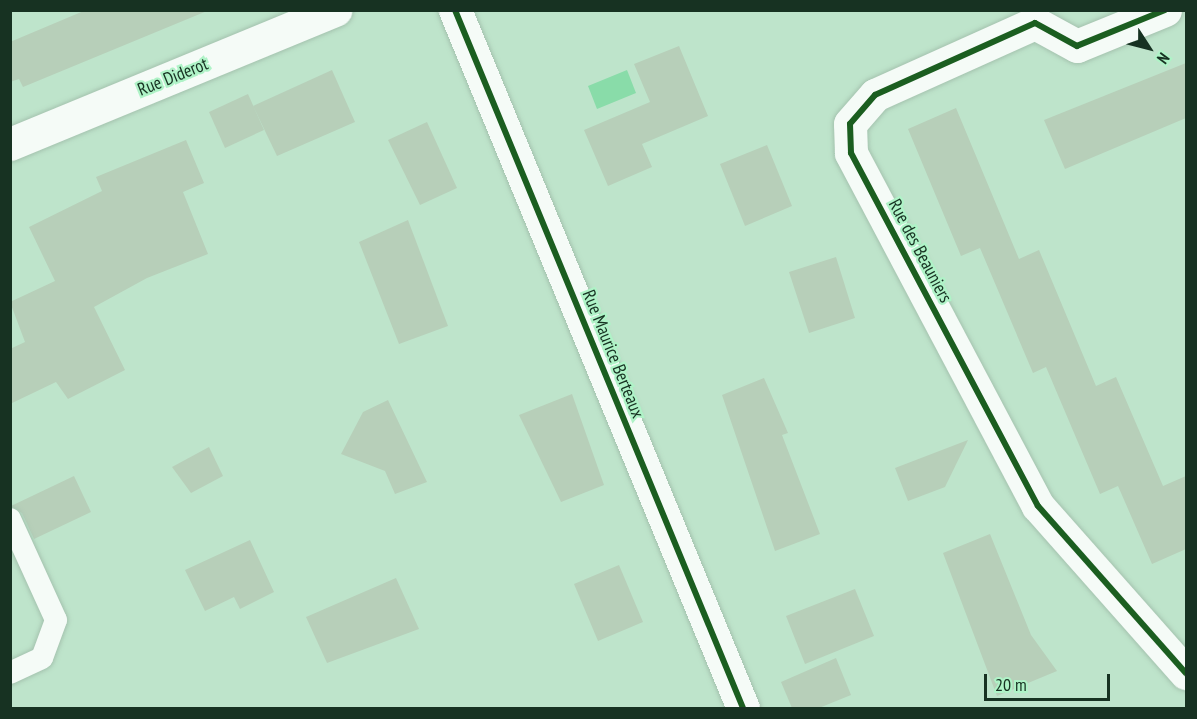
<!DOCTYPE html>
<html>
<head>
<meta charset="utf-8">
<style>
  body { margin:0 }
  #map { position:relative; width:1197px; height:719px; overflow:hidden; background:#bee4cb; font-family:"PT Sans Narrow",sans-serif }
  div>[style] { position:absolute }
  .water>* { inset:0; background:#89dca9 }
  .building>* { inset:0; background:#b7cfb9 }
  .roads { filter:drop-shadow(0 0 2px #a4c2ae) drop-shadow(0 0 2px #a4c2ae) }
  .lane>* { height:22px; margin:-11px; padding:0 11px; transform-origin:11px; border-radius:11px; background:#f5fbf7 }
  .street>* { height:33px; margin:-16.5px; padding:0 16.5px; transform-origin:16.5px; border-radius:16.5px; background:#f5fbf7 }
  .cycleway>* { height:6px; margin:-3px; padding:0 3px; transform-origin:3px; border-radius:3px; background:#1b5e20 }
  span { translate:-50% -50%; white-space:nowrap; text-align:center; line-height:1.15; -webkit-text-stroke:4.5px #aff3c7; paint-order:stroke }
  .street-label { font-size:18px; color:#173222 }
  .frame { position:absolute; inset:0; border:12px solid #173222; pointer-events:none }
  .north { position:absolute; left:1119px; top:18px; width:60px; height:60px; -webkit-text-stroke:4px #aff3c7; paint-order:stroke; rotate:126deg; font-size:16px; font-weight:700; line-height:24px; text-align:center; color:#173222 }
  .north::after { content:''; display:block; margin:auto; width:21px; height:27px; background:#173222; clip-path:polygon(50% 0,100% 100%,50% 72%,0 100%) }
  .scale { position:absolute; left:984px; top:674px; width:126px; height:27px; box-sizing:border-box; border:3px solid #173222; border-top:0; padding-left:8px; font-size:18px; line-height:21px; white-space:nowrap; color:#173222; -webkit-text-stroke:4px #aff3c7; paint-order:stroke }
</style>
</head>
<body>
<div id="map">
  <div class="water">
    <i style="clip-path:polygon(627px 70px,636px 93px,597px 109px,588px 86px)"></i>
  </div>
  <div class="building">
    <i style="clip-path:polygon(86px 10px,207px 10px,207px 11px,23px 87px,19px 79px,10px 82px,10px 42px)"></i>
    <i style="clip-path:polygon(679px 46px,708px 116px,642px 144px,652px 167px,608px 186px,584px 130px,650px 102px,634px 64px)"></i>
    <i style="clip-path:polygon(1186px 63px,1186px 118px,1065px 169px,1044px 120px)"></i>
    <i style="clip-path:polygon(332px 70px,355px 122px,277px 156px,253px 106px)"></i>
    <i style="clip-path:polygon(248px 94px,264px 130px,225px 148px,209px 112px)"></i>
    <i style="clip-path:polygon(956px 108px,1019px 259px,1039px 250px,1096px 386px,1116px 377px,1163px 486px,1186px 476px,1186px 549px,1152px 564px,1118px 486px,1100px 494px,1046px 367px,1033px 373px,980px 248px,961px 256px,908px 129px)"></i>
    <i style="clip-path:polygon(427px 122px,457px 188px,420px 205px,388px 140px)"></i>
    <i style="clip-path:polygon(186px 140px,204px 183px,183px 192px,208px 254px,147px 278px,94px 307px,125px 370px,68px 399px,56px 382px,10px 404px,10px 349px,25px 342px,10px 302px,55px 281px,29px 227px,102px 191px,96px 177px)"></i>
    <i style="clip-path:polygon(767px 145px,792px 206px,745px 226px,720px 164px)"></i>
    <i style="clip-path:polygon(408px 220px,448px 326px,399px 344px,359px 242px)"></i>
    <i style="clip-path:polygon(836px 257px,855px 318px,809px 333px,789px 272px)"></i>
    <i style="clip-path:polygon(764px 378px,788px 433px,782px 435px,820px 534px,775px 551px,722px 395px)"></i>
    <i style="clip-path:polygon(572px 394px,604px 485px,561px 502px,519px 415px)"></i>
    <i style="clip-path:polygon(388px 400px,427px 482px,395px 494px,385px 471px,341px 454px,363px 412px)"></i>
    <i style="clip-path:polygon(968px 440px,945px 487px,908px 501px,895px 468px)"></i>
    <i style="clip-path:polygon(209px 447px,223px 476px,191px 493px,172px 467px)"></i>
    <i style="clip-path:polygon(74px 476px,91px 512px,34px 539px,22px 513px,11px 506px)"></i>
    <i style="clip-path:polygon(990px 534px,1031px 635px,1057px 671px,997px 696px,943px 553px)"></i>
    <i style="clip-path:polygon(250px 540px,274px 592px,240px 609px,234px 597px,205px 611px,185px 570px)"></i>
    <i style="clip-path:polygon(619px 565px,643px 622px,598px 641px,574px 584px)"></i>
    <i style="clip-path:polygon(396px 578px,419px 629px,327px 663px,306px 617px)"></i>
    <i style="clip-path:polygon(855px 589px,874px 636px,805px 664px,786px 616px)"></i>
    <i style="clip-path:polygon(836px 658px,851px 695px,819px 708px,792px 708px,781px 682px)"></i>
  </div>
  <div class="roads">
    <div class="lane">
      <i style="left:10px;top:519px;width:111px;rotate:65.5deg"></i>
      <i style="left:56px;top:620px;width:40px;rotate:110.2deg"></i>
      <i style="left:42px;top:658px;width:35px;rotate:155deg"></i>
    </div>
    <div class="street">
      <i style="left:455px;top:10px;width:755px;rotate:67.58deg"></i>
      <i style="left:1165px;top:10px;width:95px;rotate:157.8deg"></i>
      <i style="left:1077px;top:46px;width:48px;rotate:-151.3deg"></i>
      <i style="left:1035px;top:23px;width:175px;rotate:155.8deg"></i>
      <i style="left:875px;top:95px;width:38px;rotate:131deg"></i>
      <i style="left:850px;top:124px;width:29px;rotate:88deg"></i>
      <i style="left:851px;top:153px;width:399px;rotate:62.1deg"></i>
      <i style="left:1038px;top:506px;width:223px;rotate:48.5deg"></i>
      <i style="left:10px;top:144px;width:352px;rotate:-22.4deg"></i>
    </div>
  </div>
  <div class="cycleway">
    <i style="left:455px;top:10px;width:755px;rotate:67.58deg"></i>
    <i style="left:1165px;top:10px;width:95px;rotate:157.8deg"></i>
    <i style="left:1077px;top:46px;width:48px;rotate:-151.3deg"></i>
    <i style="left:1035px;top:23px;width:175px;rotate:155.8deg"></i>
    <i style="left:875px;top:95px;width:38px;rotate:131deg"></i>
    <i style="left:850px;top:124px;width:29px;rotate:88deg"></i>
    <i style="left:851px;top:153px;width:399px;rotate:62.1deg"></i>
    <i style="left:1038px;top:506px;width:223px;rotate:48.5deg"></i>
  </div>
  <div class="street-label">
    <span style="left:173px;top:77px;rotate:-22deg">Rue Diderot</span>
    <span style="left:920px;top:251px;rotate:62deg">Rue des Beauniers</span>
    <span style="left:613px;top:354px;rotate:68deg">Rue Maurice Berteaux</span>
  </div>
  <div class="frame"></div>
  <div class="north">N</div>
  <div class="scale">20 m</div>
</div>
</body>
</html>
